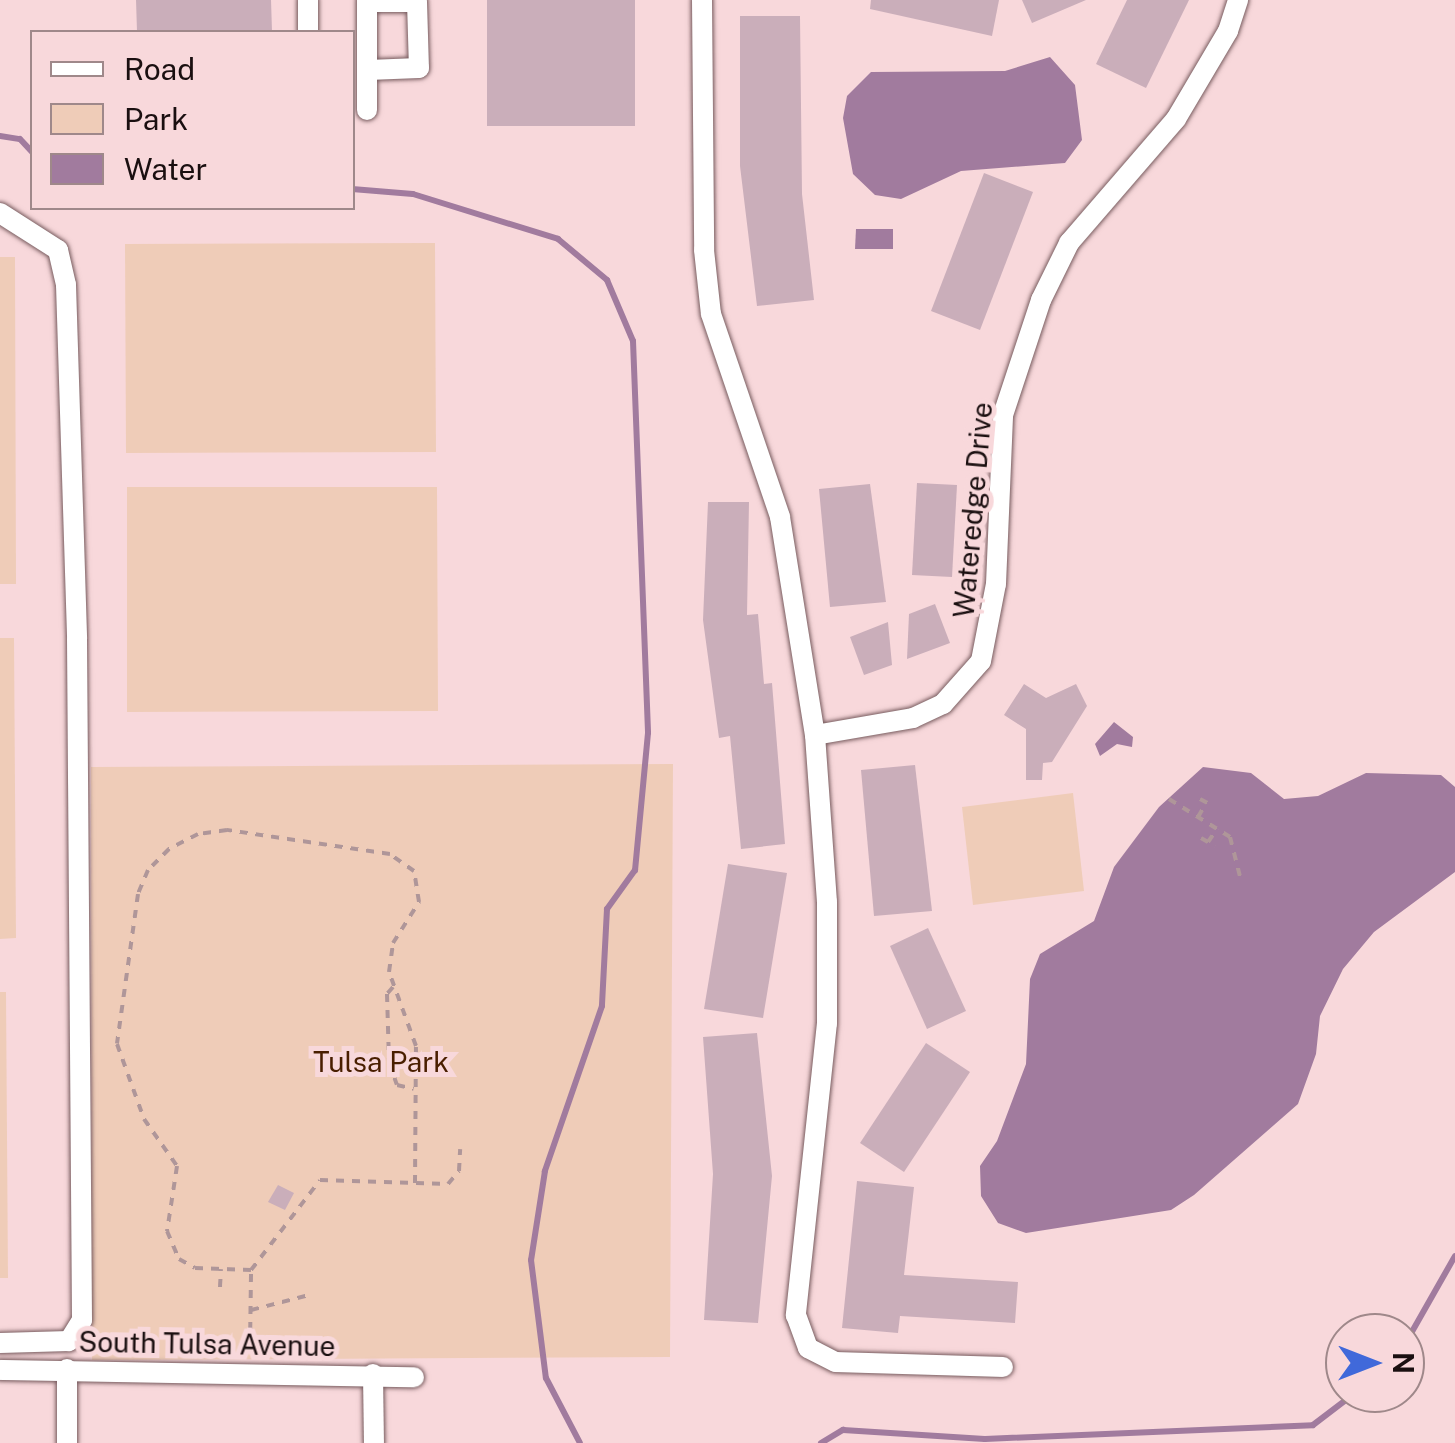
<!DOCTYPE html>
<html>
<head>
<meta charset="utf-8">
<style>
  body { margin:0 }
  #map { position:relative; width:1455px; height:1443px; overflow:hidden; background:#f8d8db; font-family:"Public Sans",sans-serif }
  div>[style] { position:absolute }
  .green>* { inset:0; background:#efccb8 }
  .water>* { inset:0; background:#a17b9e }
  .stream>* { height:6px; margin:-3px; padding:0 3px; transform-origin:3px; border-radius:3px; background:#a17b9e }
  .building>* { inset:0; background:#caaeba }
  .path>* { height:4px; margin-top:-2px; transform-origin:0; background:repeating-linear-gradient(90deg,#af9699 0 8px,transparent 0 16px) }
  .roads { filter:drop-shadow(0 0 2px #785c5f) drop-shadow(0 0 2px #785c5f) }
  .minor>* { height:20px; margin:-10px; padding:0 10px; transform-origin:10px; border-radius:10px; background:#fff }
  span { translate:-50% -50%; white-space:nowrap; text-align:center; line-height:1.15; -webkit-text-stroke:10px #f8d8db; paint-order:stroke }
  .street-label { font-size:28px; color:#1a0f10 }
  .park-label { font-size:28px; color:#491e00 }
  .legend { position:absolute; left:30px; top:30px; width:325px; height:180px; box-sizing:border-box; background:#f8d8db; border:2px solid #9f888a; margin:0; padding:12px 18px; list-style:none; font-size:30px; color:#1a0f10 }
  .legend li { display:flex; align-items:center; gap:20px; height:50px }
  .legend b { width:50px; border:2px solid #9f888a }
  .north { position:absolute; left:1325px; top:1313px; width:100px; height:100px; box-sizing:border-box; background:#f8d8db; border:2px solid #9f888a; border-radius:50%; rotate:90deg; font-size:28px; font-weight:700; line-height:40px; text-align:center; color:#1a0f10 }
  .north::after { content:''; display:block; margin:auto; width:35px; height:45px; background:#4069da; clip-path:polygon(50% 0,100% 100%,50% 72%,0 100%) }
</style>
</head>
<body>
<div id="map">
  <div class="green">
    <i style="clip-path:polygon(435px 243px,436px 452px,126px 453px,125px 244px)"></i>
    <i style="clip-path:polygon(0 257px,15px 257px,16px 584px,0 584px)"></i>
    <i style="clip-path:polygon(127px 487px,437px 487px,438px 711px,127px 712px)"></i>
    <i style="clip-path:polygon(0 638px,14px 638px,16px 938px,0 939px)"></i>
    <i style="clip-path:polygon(673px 764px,670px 1357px,92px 1360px,91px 767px)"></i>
    <i style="clip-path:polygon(1073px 793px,1084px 891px,973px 905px,962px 807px)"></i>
    <i style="clip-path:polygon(0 992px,6px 992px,8px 1278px,0 1278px)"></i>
  </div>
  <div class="water">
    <i style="clip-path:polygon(1050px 57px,1075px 85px,1082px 140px,1065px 163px,961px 171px,901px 199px,875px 195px,853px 174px,843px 118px,847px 96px,871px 72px,1005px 71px)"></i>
    <i style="clip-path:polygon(856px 229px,893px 229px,893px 249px,855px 249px)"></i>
    <i style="clip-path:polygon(1114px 722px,1133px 737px,1132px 747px,1117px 744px,1100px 756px,1095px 744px)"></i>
    <i style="clip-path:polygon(1203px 767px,1251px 773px,1284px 799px,1318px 796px,1366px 773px,1441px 775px,1455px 787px,1455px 872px,1374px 932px,1343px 969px,1320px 1016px,1316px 1054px,1298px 1104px,1194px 1195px,1171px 1210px,1026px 1233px,998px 1223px,981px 1196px,980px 1166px,997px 1141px,1026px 1064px,1030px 979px,1040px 954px,1094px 921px,1114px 867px,1159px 807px)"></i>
  </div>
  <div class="stream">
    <i style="left:0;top:136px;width:20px;rotate:9deg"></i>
    <i style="left:20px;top:139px;width:18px;rotate:47deg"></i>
    <i style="left:352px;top:189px;width:61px;rotate:4.7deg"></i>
    <i style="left:413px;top:194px;width:152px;rotate:17.2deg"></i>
    <i style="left:558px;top:239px;width:64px;rotate:39.9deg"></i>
    <i style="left:607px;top:280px;width:66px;rotate:66.9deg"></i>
    <i style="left:633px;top:341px;width:392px;rotate:87.8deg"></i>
    <i style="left:648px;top:733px;width:138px;rotate:95.4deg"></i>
    <i style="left:635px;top:870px;width:48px;rotate:125.7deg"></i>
    <i style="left:607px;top:909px;width:97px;rotate:93deg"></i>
    <i style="left:602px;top:1006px;width:175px;rotate:109.1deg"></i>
    <i style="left:545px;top:1171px;width:90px;rotate:98.9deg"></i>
    <i style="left:531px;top:1260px;width:119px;rotate:82.8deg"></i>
    <i style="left:546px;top:1378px;width:73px;rotate:62.4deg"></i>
    <i style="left:1405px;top:1344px;width:101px;rotate:-60.4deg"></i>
    <i style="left:821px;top:1443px;width:26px;rotate:-31deg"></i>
    <i style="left:843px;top:1430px;width:142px;rotate:3.6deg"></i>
    <i style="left:985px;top:1439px;width:328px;rotate:-2.4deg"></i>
    <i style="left:1313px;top:1425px;width:53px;rotate:-37.3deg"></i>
  </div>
  <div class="building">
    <i style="clip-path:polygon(136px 0,271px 0,272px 32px,137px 32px)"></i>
    <i style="clip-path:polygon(487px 0,635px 0,635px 126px,487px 126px)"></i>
    <i style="clip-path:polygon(871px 0,999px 0,992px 36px,870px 9px)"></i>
    <i style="clip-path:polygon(1022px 0,1086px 0,1032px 23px)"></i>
    <i style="clip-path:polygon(1127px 0,1189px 0,1146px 88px,1096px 64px)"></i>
    <i style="clip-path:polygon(740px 16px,800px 16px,802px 194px,814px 300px,757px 306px,740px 166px)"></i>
    <i style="clip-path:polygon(984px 173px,1033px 192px,980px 330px,931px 311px)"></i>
    <i style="clip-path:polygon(917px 483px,957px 485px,952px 577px,912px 575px)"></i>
    <i style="clip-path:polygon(870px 484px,886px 602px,830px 607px,819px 489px)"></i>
    <i style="clip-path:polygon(708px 502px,749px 502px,747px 615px,758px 614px,764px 684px,772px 683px,785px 844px,741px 849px,730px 736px,719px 738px,703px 620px)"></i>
    <i style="clip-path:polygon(935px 604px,950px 643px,907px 659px,909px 614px)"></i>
    <i style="clip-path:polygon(888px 622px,892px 665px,864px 675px,850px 637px)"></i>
    <i style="clip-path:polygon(1024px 684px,1046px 698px,1076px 684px,1087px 706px,1052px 762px,1043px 763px,1042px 780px,1026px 780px,1026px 729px,1004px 715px)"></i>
    <i style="clip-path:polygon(915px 765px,932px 911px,874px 916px,861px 770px)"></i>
    <i style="clip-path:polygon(728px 864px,787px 873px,763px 1018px,704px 1009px)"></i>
    <i style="clip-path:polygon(928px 928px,966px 1011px,927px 1029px,890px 946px)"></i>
    <i style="clip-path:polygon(757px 1033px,772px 1176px,758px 1323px,704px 1320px,713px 1174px,703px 1037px)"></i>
    <i style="clip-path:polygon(926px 1043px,970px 1072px,904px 1172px,860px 1143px)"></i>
    <i style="clip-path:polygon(857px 1181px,914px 1187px,904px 1275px,1018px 1282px,1015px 1323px,900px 1316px,898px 1333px,842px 1328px)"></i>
    <i style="clip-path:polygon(278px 1185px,294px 1193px,285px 1210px,268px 1202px)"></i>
  </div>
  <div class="path">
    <i style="left:1169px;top:799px;width:72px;rotate:31.9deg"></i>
    <i style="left:1230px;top:837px;width:44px;rotate:75.7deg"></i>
    <i style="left:1200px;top:799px;width:15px;rotate:28deg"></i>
    <i style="left:1198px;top:817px;width:16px;rotate:-60deg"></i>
    <i style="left:1201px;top:838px;width:16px;rotate:30deg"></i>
    <i style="left:1208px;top:842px;width:16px;rotate:-55deg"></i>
    <i style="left:393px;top:987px;width:9px;rotate:131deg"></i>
    <i style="left:387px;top:994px;width:69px;rotate:88.3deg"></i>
    <i style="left:389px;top:1063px;width:23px;rotate:70deg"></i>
    <i style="left:397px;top:1085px;width:17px;rotate:13deg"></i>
    <i style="left:415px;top:1183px;width:137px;rotate:-89.6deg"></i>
    <i style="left:416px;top:1046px;width:79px;rotate:-110deg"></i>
    <i style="left:389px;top:972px;width:29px;rotate:-82deg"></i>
    <i style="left:393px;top:943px;width:49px;rotate:-57.6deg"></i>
    <i style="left:419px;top:902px;width:31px;rotate:-99deg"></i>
    <i style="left:414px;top:871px;width:29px;rotate:-145deg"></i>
    <i style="left:390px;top:854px;width:165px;rotate:-171.6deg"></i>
    <i style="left:227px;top:830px;width:29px;rotate:172deg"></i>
    <i style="left:198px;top:834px;width:33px;rotate:153deg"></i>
    <i style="left:169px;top:849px;width:30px;rotate:135deg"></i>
    <i style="left:148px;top:870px;width:26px;rotate:113deg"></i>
    <i style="left:138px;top:894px;width:151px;rotate:98deg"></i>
    <i style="left:117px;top:1044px;width:80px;rotate:70.2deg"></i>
    <i style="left:144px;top:1119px;width:57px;rotate:54.9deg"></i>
    <i style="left:177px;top:1166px;width:66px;rotate:98.7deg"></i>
    <i style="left:167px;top:1231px;width:30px;rotate:67deg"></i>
    <i style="left:179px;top:1259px;width:18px;rotate:29deg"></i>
    <i style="left:195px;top:1268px;width:56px;rotate:2deg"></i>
    <i style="left:251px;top:1270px;width:113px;rotate:-52.5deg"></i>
    <i style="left:320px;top:1180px;width:128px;rotate:1.8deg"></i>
    <i style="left:448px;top:1184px;width:17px;rotate:-50deg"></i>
    <i style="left:459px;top:1171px;width:22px;rotate:-87deg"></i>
    <i style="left:220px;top:1287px;width:18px;rotate:-87deg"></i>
    <i style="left:251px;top:1310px;width:60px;rotate:-14.5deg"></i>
    <i style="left:250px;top:1346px;width:76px;rotate:-89.2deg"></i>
  </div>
  <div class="roads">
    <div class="minor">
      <i style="left:308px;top:0;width:32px;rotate:90deg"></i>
      <i style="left:367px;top:0;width:110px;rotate:90deg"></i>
      <i style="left:702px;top:0;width:250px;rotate:89.5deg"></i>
      <i style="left:704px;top:250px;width:64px;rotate:83.8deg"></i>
      <i style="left:711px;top:314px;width:214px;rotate:71.2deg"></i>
      <i style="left:780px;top:517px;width:221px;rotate:80.9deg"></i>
      <i style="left:815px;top:735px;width:167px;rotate:85.9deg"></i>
      <i style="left:827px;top:902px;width:121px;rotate:90deg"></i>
      <i style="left:827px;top:1023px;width:294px;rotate:96.1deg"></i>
      <i style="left:796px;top:1315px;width:35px;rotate:70deg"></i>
      <i style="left:808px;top:1348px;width:31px;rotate:27deg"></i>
      <i style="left:836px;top:1362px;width:167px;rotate:1.7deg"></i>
      <i style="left:367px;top:2px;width:50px"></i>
      <i style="left:417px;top:2px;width:66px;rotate:88.3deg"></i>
      <i style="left:419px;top:68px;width:51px;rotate:177.8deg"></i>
      <i style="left:0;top:213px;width:69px;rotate:32.5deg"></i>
      <i style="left:58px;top:250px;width:36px;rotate:77deg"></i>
      <i style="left:66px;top:285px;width:354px;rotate:88.2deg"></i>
      <i style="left:77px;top:639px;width:681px;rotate:89.58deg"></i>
      <i style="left:82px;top:1320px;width:25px;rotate:122deg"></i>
      <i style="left:69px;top:1341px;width:69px;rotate:178.3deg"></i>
      <i style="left:815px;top:735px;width:99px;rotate:-9.8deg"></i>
      <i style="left:913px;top:718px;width:33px;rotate:-25deg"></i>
      <i style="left:943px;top:704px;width:57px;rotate:-48.5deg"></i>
      <i style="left:981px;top:661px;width:78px;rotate:-79deg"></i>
      <i style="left:996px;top:584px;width:169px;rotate:-87.6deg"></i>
      <i style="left:1003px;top:415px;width:121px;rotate:-71.7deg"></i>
      <i style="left:1041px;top:300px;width:64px;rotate:-63.8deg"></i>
      <i style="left:1069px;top:243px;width:164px;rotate:-49.2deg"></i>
      <i style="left:1176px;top:119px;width:102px;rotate:-59.4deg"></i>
      <i style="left:1228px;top:31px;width:33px;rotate:-72deg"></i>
      <i style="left:67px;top:1369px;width:74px;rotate:90deg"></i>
      <i style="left:0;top:1370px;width:414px;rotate:1deg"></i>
      <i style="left:373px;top:1374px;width:69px;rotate:89.2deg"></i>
    </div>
  </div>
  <div class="street-label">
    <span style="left:973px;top:510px;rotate:-85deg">Wateredge Drive</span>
    <span style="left:207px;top:1344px;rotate:1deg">South Tulsa Avenue</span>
  </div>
  <div class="park-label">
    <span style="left:381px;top:1062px">Tulsa Park</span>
  </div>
  <ul class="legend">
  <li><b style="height:12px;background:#fff"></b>Road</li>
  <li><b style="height:28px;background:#efccb8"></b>Park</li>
  <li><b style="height:28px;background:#a17b9e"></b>Water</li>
  </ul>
  <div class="north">N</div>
</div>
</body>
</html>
